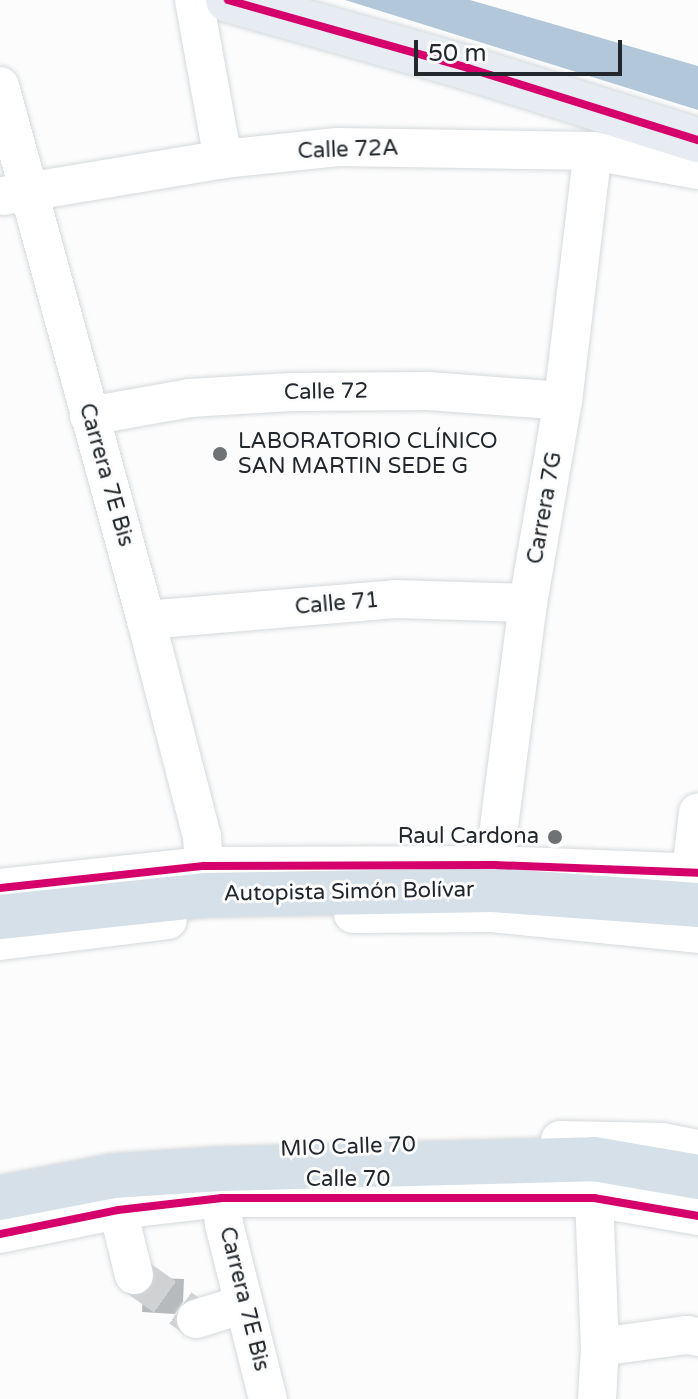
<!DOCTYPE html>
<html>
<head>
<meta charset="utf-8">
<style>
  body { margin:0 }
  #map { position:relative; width:698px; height:1399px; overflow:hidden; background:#fcfcfc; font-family:"Varela Round",sans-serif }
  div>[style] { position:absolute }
  .water>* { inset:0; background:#b2c8da }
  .building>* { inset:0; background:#b7babd }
  .minor-tunnel>* { height:38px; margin-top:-19px; transform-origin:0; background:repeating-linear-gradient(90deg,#d0d1d2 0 38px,transparent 0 57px) }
  .roads { filter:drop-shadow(0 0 2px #d5d9dc) drop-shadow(0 0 2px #d5d9dc) }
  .minor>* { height:38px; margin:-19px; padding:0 19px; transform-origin:19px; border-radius:19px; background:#fff }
  .major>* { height:44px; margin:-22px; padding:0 22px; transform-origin:22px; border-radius:22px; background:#e6ecf1 }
  .highway>* { height:44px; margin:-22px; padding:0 22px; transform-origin:22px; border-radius:22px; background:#d6e0e8 }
  .cycleway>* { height:8px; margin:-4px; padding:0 4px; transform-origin:4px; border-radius:4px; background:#d6006c }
  .dots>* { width:22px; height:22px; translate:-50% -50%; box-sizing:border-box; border:4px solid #fcfcfc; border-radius:50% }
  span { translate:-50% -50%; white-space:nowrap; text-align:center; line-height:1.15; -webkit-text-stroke:6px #fcfcfc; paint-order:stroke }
  .street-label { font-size:22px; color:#21272c }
  .poi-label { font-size:22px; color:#21272c }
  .left { translate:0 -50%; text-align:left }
  .right { translate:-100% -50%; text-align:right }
  .scale { position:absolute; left:414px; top:40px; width:208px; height:36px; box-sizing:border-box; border:4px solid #21272c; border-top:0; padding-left:10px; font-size:24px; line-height:28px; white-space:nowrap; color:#21272c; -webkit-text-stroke:6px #fcfcfc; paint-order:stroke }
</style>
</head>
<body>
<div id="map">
  <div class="water">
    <i style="clip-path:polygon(345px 0,470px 0,698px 66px,698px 110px)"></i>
  </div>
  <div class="building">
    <i style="clip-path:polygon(155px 1278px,184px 1279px,183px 1302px,175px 1314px,142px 1312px,143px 1295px,150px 1290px)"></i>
  </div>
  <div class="minor-tunnel">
    <i style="left:134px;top:1275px;width:76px;rotate:35.4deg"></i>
  </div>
  <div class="roads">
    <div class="minor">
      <i style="left:194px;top:0;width:162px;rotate:79.7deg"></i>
      <i style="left:0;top:86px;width:554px;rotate:74.71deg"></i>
      <i style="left:146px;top:620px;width:223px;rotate:75.5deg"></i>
      <i style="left:202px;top:836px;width:30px;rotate:86deg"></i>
      <i style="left:3px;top:196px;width:223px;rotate:-9.5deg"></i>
      <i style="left:223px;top:159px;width:115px;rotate:-6deg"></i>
      <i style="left:337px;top:147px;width:256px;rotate:0.9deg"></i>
      <i style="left:593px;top:151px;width:107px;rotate:10.3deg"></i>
      <i style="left:89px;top:416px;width:103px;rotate:-10.1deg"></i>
      <i style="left:190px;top:398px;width:101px;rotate:-3.4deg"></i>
      <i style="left:291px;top:392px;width:137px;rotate:-0.4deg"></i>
      <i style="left:428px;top:391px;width:135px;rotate:4.2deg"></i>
      <i style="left:146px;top:620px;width:250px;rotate:-4.8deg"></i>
      <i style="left:395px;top:599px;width:133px;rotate:1.7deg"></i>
      <i style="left:494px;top:865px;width:264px;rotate:-82.6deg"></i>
      <i style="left:528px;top:603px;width:205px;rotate:-80.2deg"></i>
      <i style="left:563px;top:401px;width:252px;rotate:-83.2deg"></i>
      <i style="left:691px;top:872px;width:60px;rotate:-83.3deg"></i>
      <i style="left:0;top:888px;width:205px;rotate:-6.2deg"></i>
      <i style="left:204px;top:866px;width:290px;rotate:-0.2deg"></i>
      <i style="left:494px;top:865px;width:204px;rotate:2.2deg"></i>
      <i style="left:353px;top:914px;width:139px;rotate:-0.4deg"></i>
      <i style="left:492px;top:913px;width:207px;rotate:5.8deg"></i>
      <i style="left:0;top:941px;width:169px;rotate:-7.1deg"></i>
      <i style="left:560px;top:1140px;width:102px;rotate:1.1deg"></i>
      <i style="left:662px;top:1142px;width:37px;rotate:11deg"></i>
      <i style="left:222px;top:1198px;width:26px;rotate:86deg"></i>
      <i style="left:224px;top:1224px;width:180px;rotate:75.9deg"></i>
      <i style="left:594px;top:1198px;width:149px;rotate:87.7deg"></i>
      <i style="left:600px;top:1347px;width:52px;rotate:93.3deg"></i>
      <i style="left:118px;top:1210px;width:67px;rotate:76.2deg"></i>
      <i style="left:0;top:1234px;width:120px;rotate:-11.5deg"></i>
      <i style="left:118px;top:1210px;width:105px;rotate:-6.6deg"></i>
      <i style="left:222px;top:1198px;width:372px"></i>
      <i style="left:594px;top:1198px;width:106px;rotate:9.8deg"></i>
      <i style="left:196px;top:1319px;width:50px;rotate:-17.4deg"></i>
      <i style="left:600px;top:1347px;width:88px;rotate:-7.9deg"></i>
      <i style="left:687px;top:1335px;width:11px;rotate:10deg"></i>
    </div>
    <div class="major">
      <i style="left:228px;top:0;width:249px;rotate:15.8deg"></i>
      <i style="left:468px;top:68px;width:241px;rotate:17.4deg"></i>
    </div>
    <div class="highway">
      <i style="left:0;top:917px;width:206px;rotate:-6.1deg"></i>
      <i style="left:205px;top:895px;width:288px;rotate:-1deg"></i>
      <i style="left:493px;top:890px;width:206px;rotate:4.2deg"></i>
      <i style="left:0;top:1198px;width:115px;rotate:-11deg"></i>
      <i style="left:113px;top:1176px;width:108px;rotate:-3.7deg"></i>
      <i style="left:221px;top:1169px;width:373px;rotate:-1.5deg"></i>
      <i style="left:594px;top:1159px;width:106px;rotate:9.8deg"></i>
    </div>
  </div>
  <div class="cycleway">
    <i style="left:228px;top:0;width:249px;rotate:15.8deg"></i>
    <i style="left:468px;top:68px;width:241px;rotate:17.4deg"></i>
    <i style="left:0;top:888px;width:205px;rotate:-6.2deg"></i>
    <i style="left:204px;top:866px;width:290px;rotate:-0.2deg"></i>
    <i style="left:494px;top:865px;width:204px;rotate:2.2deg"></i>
    <i style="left:0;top:1234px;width:120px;rotate:-11.5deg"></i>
    <i style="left:118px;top:1210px;width:105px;rotate:-6.6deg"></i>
    <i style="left:222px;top:1198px;width:372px"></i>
    <i style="left:594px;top:1198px;width:106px;rotate:9.8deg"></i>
  </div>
  <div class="dots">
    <i style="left:220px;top:454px;background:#6e7275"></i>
    <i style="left:555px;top:837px;background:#6e7275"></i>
  </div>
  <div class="street-label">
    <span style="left:348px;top:150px;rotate:-2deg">Calle 72A</span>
    <span style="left:326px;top:392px;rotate:-1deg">Calle 72</span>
    <span style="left:106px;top:475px;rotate:74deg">Carrera 7E Bis</span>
    <span style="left:545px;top:508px;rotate:-80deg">Carrera 7G</span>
    <span style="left:337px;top:604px;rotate:-5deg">Calle 71</span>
    <span style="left:349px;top:892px;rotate:-1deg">Autopista Simón Bolívar</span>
    <span style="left:348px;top:1147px;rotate:-2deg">MIO Calle 70</span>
    <span style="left:348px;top:1180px">Calle 70</span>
    <span style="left:244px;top:1299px;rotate:76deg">Carrera 7E Bis</span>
  </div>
  <div class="poi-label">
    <span class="left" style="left:238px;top:454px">LABORATORIO CLÍNICO<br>SAN MARTIN SEDE G</span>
    <span class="right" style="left:539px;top:837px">Raul Cardona</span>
  </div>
  <div class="scale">50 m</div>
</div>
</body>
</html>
